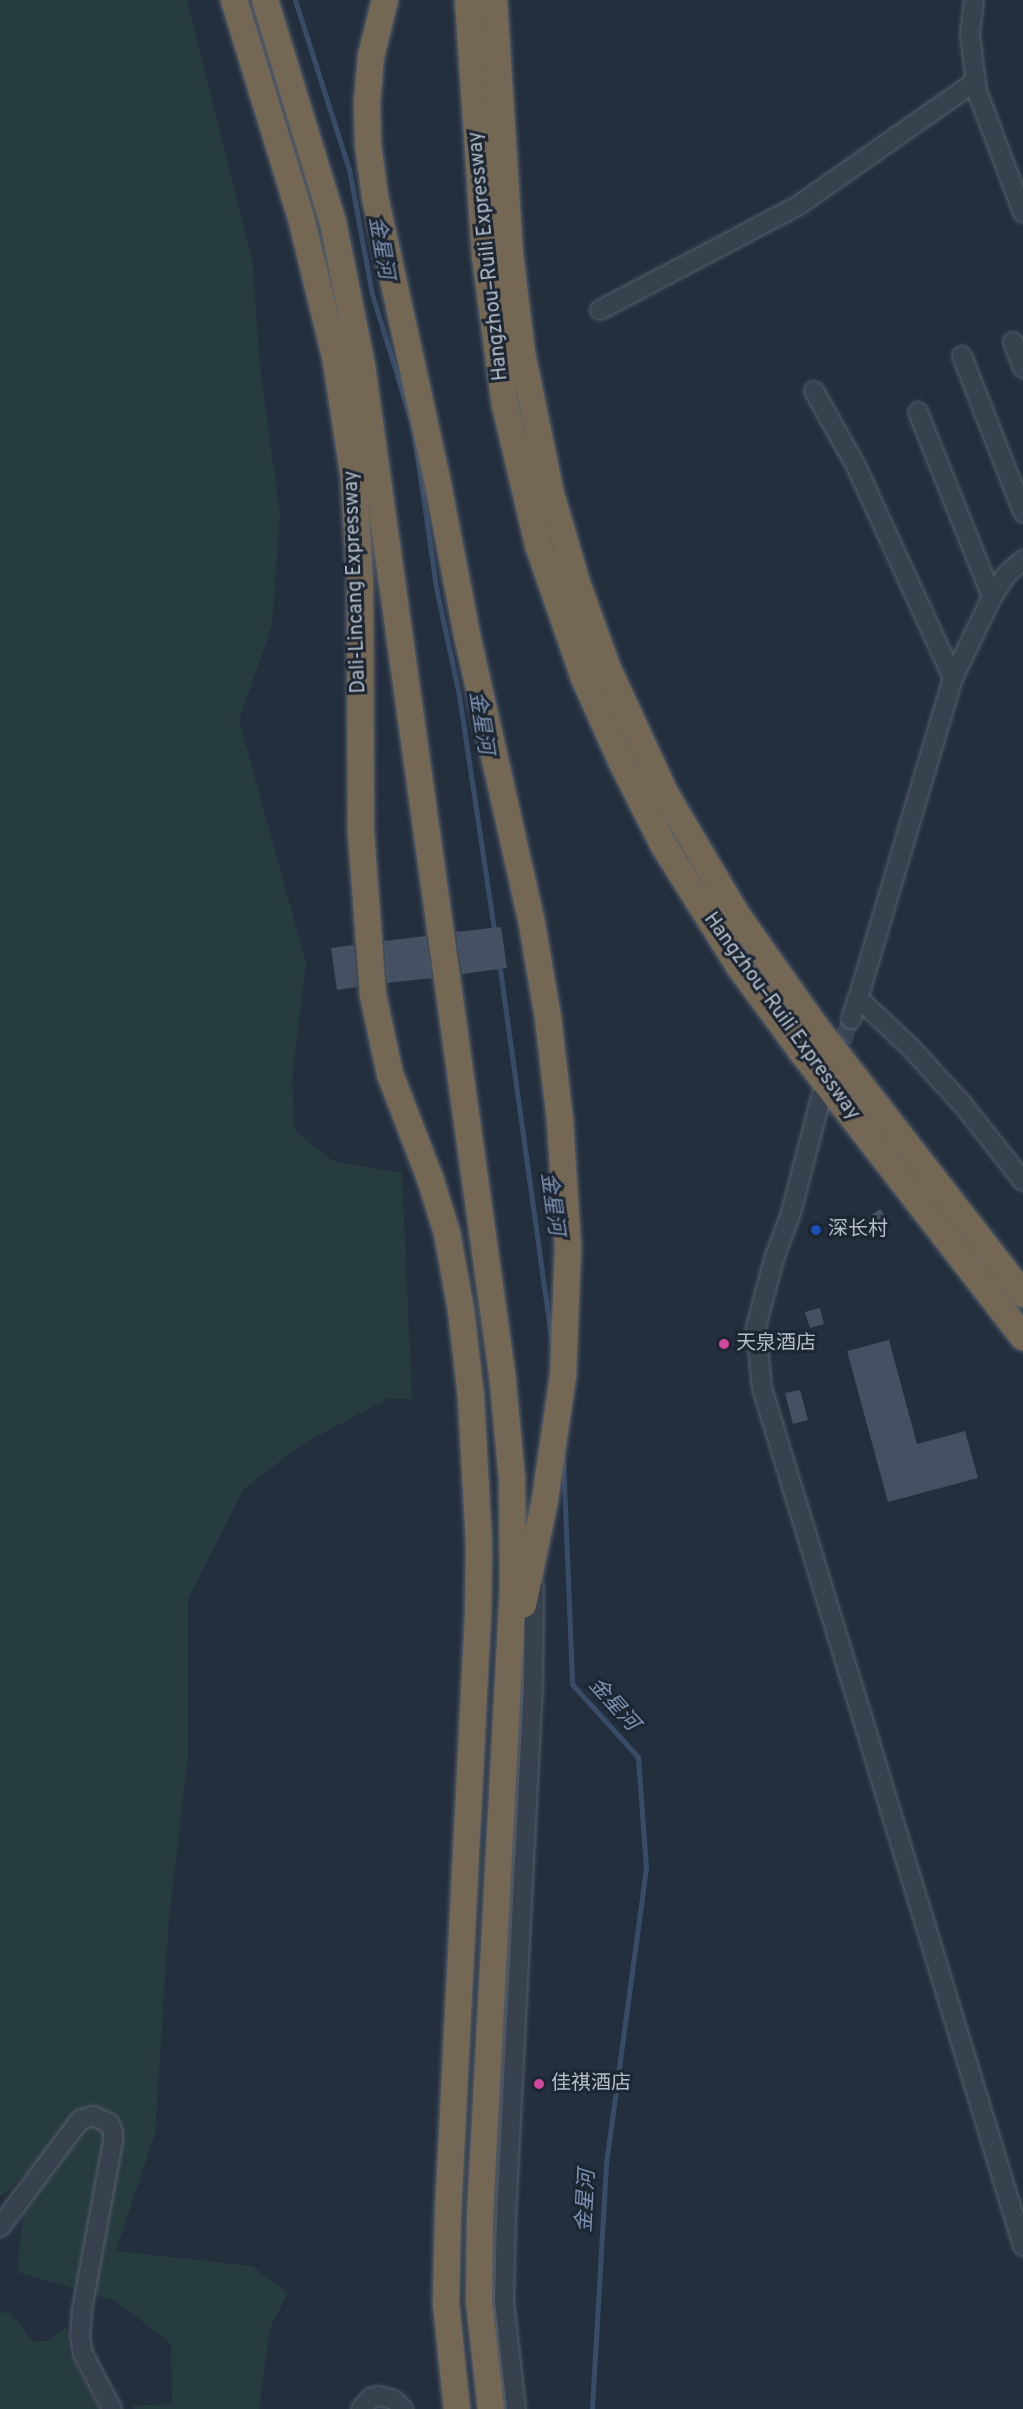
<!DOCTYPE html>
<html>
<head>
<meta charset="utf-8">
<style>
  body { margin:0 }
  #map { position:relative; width:1023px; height:2409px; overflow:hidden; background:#242f3e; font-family:Overpass,"Noto Sans SC",sans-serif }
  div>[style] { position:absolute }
  .green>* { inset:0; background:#263c3f }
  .stream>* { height:5px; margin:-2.5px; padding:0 2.5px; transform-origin:2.5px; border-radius:2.5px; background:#394c67 }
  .building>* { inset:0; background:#455162 }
  .minor-tunnel>* { height:18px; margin-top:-9px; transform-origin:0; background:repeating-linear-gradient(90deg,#3a4453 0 18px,transparent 0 27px) }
  .roads { filter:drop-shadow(0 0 2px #565f6c) drop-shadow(0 0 2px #565f6c) }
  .minor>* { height:18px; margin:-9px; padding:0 9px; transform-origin:9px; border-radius:9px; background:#38414e }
  .highway>* { height:26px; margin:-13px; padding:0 13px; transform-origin:13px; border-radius:13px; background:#746855 }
  .dots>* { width:16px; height:16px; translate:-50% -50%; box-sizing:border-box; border:3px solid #1d2633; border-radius:50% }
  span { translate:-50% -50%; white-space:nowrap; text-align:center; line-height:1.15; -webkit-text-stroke:6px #1d2633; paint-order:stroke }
  .street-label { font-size:20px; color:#b4bcc9 }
  .poi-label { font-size:20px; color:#b4bcc9 }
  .left { translate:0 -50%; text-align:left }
  .water-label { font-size:21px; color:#7c92b1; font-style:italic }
</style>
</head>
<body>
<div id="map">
  <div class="green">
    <i style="clip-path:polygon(0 0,187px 0,253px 264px,259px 359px,280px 515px,272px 626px,239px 720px,306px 963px,292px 1081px,295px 1131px,333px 1161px,402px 1173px,412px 1399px,387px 1399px,301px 1445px,243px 1490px,188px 1599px,188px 1757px,169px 1918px,155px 2133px,116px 2251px,252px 2266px,288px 2293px,270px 2328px,259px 2409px,133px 2409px,132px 2406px,172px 2404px,171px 2344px,116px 2301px,17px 2272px,28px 2172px,0 2197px)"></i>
    <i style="clip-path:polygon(10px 2312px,33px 2342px,48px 2341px,66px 2327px,69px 2354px,99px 2409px,0 2409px,0 2313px)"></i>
  </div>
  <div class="stream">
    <i style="left:295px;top:0;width:177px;rotate:72.3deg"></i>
    <i style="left:349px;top:169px;width:127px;rotate:79.6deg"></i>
    <i style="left:372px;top:294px;width:139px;rotate:72.9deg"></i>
    <i style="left:413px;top:427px;width:162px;rotate:81.8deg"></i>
    <i style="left:436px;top:587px;width:110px;rotate:78deg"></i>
    <i style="left:459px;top:695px;width:243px;rotate:81.5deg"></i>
    <i style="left:499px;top:962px;width:384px;rotate:82.1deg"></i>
    <i style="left:563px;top:1456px;width:228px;rotate:87.7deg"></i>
    <i style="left:572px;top:1684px;width:98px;rotate:47.9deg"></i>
    <i style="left:638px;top:1757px;width:111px;rotate:85.9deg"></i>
    <i style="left:646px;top:1868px;width:300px;rotate:97.7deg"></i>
    <i style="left:606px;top:2165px;width:244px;rotate:93.3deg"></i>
  </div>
  <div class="building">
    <i style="clip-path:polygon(501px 927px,507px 968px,462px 974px,456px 932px)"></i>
    <i style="clip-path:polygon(426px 936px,432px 978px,387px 983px,384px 941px)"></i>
    <i style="clip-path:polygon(354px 945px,357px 987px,337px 990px,331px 948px)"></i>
    <i style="clip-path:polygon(880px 1209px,888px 1220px,874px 1230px,866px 1219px)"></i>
    <i style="clip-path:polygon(820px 1308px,824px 1324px,810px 1328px,805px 1312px)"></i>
    <i style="clip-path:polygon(889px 1340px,917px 1444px,965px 1431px,978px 1478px,888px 1502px,847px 1351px)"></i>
    <i style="clip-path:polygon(800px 1390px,808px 1420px,793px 1424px,785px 1393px)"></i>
  </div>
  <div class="minor-tunnel">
    <i style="left:823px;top:1092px;width:78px;rotate:-69deg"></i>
  </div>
  <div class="roads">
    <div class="minor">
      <i style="left:974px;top:0;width:35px;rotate:97deg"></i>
      <i style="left:970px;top:35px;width:56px;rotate:82.9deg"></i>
      <i style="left:977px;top:91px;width:130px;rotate:69.3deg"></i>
      <i style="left:600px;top:310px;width:225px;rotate:-27.8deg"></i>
      <i style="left:799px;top:205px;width:216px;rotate:-35deg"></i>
      <i style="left:1013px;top:342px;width:28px;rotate:69deg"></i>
      <i style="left:962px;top:356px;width:168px;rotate:68.6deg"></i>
      <i style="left:814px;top:391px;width:84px;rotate:60.7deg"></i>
      <i style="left:855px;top:464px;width:235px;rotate:65.4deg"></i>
      <i style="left:918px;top:412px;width:199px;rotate:68.2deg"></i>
      <i style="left:1023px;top:560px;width:21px;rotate:139deg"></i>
      <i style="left:1007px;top:574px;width:27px;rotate:123deg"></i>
      <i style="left:992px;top:597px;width:90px;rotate:115.7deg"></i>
      <i style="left:953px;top:678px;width:334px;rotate:106.5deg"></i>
      <i style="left:858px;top:998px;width:73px;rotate:43.3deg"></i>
      <i style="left:911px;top:1048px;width:77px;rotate:47.6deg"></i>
      <i style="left:963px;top:1105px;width:97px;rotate:51.7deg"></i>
      <i style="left:851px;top:1019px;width:22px;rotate:-72deg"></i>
      <i style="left:821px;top:1097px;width:120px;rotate:104.5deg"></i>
      <i style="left:791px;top:1213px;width:49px;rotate:110.3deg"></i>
      <i style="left:774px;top:1259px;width:70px;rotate:104.8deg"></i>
      <i style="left:756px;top:1327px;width:61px;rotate:84.4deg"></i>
      <i style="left:762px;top:1388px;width:897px;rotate:73.08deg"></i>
      <i style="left:0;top:2227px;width:134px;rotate:-53.2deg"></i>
      <i style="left:80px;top:2120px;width:14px;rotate:-17deg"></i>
      <i style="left:93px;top:2116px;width:17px;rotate:24deg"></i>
      <i style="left:109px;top:2123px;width:10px;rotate:66deg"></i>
      <i style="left:113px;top:2132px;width:9px;rotate:90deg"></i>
      <i style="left:113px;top:2141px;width:172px;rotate:100.4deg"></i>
      <i style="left:82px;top:2310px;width:26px;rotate:94deg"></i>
      <i style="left:80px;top:2336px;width:18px;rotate:81deg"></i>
      <i style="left:83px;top:2354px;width:62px;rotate:62.2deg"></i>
      <i style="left:361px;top:2409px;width:15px;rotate:-48deg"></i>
      <i style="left:371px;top:2398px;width:7px;rotate:-16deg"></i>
      <i style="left:378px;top:2396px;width:16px;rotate:14deg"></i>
      <i style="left:394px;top:2400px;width:13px;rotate:45deg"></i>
      <i style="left:516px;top:2409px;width:109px;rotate:-96.3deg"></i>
      <i style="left:504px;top:2301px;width:84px;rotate:-88.6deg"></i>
      <i style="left:506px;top:2217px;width:534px;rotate:-87.1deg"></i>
      <i style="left:533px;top:1684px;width:97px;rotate:-89.4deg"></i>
    </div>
    <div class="highway">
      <i style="left:234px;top:0;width:228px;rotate:72.9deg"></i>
      <i style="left:301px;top:218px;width:147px;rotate:76.2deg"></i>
      <i style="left:336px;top:361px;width:119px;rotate:81.3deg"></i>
      <i style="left:354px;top:479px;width:103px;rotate:86.7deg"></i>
      <i style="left:360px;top:582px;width:250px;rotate:89.8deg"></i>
      <i style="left:361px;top:832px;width:163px;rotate:85.8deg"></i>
      <i style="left:373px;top:995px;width:81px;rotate:77.9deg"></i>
      <i style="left:390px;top:1074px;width:111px;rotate:69deg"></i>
      <i style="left:430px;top:1178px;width:58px;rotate:72.8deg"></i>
      <i style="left:447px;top:1233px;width:78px;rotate:79.7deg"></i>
      <i style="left:461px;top:1310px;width:88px;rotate:83.4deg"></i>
      <i style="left:471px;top:1397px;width:148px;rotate:86.9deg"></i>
      <i style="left:479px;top:1545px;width:69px;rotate:90.8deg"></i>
      <i style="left:478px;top:1614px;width:602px;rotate:92.86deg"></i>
      <i style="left:448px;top:2215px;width:88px;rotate:91.3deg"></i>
      <i style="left:446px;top:2303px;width:107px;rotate:84.1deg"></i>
      <i style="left:265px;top:0;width:232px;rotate:73deg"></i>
      <i style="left:333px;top:222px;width:147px;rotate:78.6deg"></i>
      <i style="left:362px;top:366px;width:1017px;rotate:82.09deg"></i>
      <i style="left:502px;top:1373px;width:105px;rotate:84.6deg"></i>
      <i style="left:512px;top:1478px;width:108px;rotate:89.5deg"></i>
      <i style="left:513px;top:1586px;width:631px;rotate:93deg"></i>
      <i style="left:480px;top:2216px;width:85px;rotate:90.7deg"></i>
      <i style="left:479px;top:2301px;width:109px;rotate:83.7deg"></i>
      <i style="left:385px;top:0;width:58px;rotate:104deg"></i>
      <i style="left:371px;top:56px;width:47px;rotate:94.9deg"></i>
      <i style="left:367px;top:103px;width:41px;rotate:88.6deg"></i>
      <i style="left:368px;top:144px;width:53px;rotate:82.5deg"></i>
      <i style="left:375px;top:197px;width:284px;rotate:77.6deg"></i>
      <i style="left:436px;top:474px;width:164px;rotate:79.1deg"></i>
      <i style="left:467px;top:635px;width:296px;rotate:77.3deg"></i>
      <i style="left:532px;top:924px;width:95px;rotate:80.3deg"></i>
      <i style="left:548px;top:1018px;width:103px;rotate:83.3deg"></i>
      <i style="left:560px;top:1120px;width:127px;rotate:86.4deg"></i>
      <i style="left:568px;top:1247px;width:129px;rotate:92.2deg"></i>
      <i style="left:563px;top:1376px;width:125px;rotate:98.3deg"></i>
      <i style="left:545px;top:1500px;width:107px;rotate:101.8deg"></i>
      <i style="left:468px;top:0;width:257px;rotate:86.2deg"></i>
      <i style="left:485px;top:256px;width:150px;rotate:82.4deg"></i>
      <i style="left:505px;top:405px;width:144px;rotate:76.7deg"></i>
      <i style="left:538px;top:545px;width:141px;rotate:70.9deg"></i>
      <i style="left:584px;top:678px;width:93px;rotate:65.9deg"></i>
      <i style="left:622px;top:763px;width:93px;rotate:63.2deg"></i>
      <i style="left:664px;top:846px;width:142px;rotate:58deg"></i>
      <i style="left:739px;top:966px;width:107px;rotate:53.8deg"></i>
      <i style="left:802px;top:1052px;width:361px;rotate:52.2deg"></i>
      <i style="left:494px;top:0;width:255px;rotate:86.4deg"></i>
      <i style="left:510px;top:254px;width:100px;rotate:83.1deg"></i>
      <i style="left:522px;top:353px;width:144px;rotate:78.4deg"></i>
      <i style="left:551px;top:494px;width:93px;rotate:73.7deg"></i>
      <i style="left:577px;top:583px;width:91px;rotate:70.2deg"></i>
      <i style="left:608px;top:669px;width:136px;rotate:65.3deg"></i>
      <i style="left:665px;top:793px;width:138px;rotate:59.5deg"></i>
      <i style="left:735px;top:912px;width:139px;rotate:54.9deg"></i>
      <i style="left:815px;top:1026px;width:339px;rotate:52.2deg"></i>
    </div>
  </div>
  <div class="dots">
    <i style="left:816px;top:1230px;background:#1a4fb4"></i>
    <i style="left:724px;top:1344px;background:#d1479c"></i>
    <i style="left:539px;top:2084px;background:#d1479c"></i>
  </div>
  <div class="street-label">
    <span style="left:489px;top:256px;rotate:-96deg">Hangzhou–Ruili Expressway</span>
    <span style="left:356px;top:582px;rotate:-92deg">Dali-Lincang Expressway</span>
    <span style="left:781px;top:1017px;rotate:54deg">Hangzhou–Ruili Expressway</span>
  </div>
  <div class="poi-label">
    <span class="left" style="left:828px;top:1230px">深长村</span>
    <span class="left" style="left:736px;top:1344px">天泉酒店</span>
    <span class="left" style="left:551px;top:2084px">佳祺酒店</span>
  </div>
  <div class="water-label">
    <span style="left:380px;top:248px;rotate:80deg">金星河</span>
    <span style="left:480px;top:723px;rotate:81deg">金星河</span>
    <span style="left:551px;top:1204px;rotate:82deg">金星河</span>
    <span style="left:613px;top:1705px;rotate:48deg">金星河</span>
    <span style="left:587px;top:2201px;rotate:-87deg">金星河</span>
  </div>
</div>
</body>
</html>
